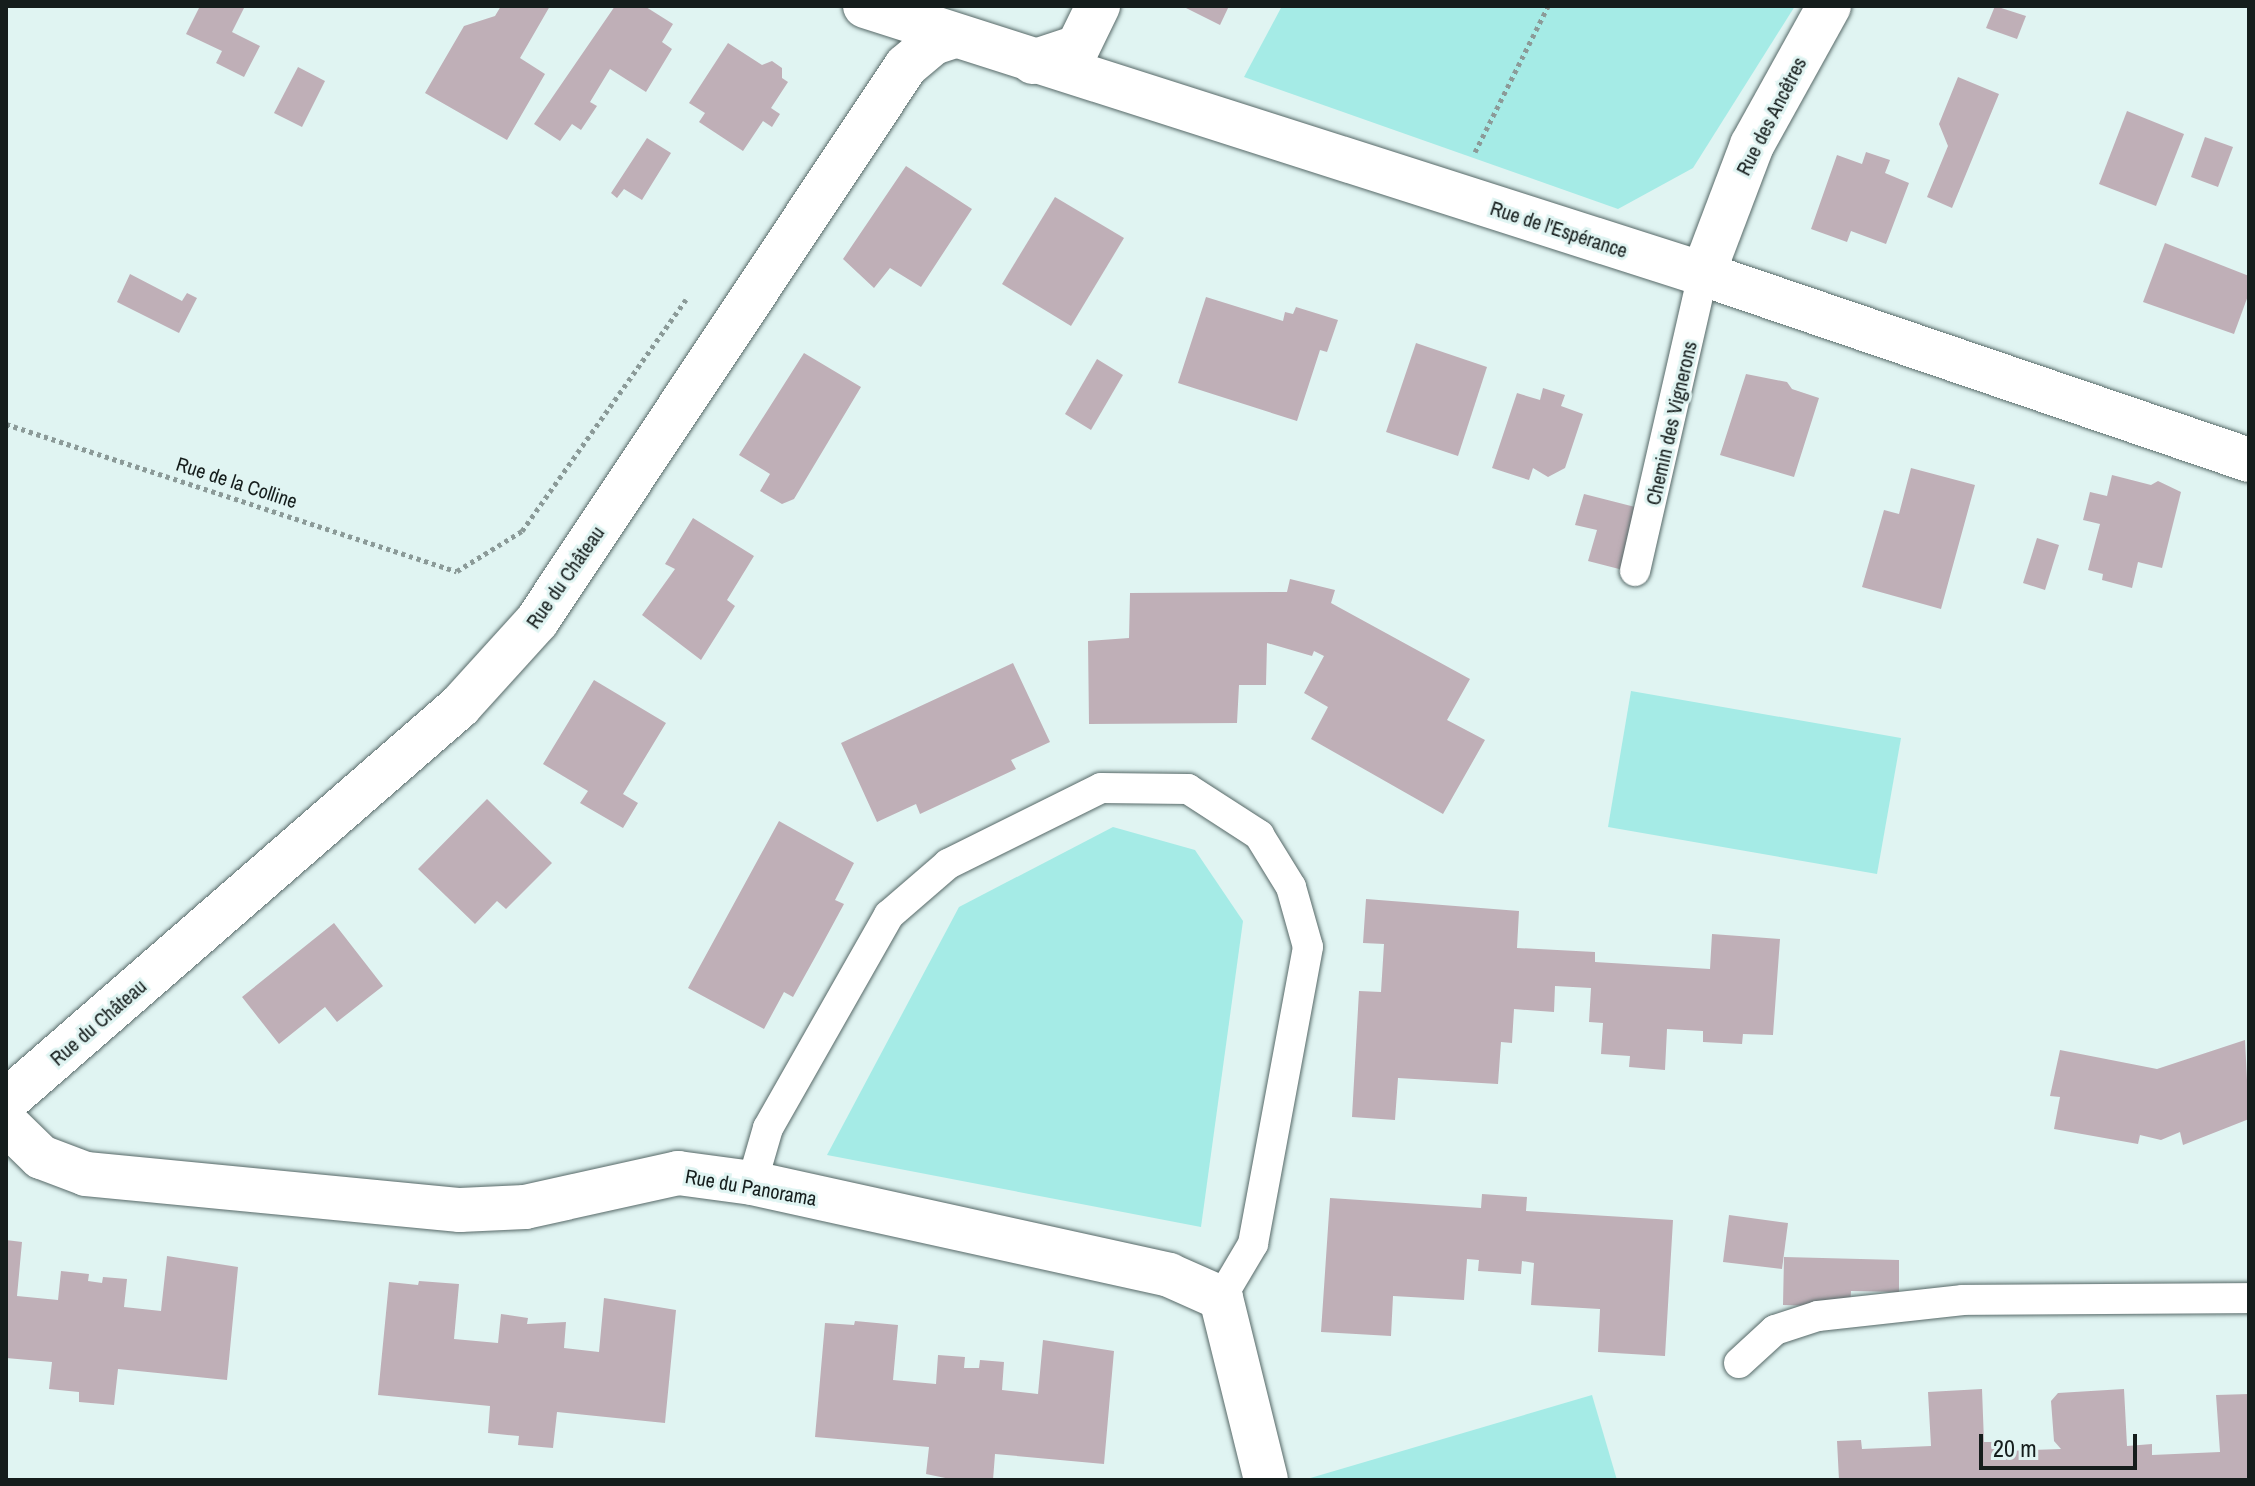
<!DOCTYPE html>
<html>
<head>
<meta charset="utf-8">
<style>
  body { margin:0 }
  #map { position:relative; width:2255px; height:1486px; overflow:hidden; background:#e0f4f2; font-family:"Archivo Narrow",sans-serif }
  div>[style] { position:absolute }
  .green>* { inset:0; background:#a5ebe6 }
  .building>* { inset:0; background:#bfafb7 }
  .path>* { height:5px; margin-top:-2.5px; transform-origin:0; background:repeating-linear-gradient(90deg,#8b9a98 0 4px,transparent 0 8px) }
  .roads { filter:drop-shadow(0 0 2px #576968) drop-shadow(0 0 2px #576968) }
  .service>* { height:30px; margin:-15px; padding:0 15px; transform-origin:15px; border-radius:15px; background:#fff }
  .minor>* { height:44px; margin:-22px; padding:0 22px; transform-origin:22px; border-radius:22px; background:#fff }
  span { translate:-50% -50%; white-space:nowrap; text-align:center; line-height:1.15; -webkit-text-stroke:6px #e0f4f2; paint-order:stroke }
  .street-label { font-size:20px; color:#151d1c }
  .frame { position:absolute; inset:0; border:8px solid #151d1c; pointer-events:none }
  .scale { position:absolute; left:1979px; top:1434px; width:158px; height:36px; box-sizing:border-box; border:4px solid #151d1c; border-top:0; padding-left:10px; font-size:24px; line-height:28px; white-space:nowrap; color:#151d1c; -webkit-text-stroke:6px #e0f4f2; paint-order:stroke }
</style>
</head>
<body>
<div id="map">
  <div class="green">
    <i style="clip-path:polygon(1282px 6px,1795px 6px,1693px 168px,1618px 209px,1244px 77px)"></i>
    <i style="clip-path:polygon(1631px 691px,1901px 738px,1877px 874px,1608px 827px)"></i>
    <i style="clip-path:polygon(1113px 827px,1195px 850px,1243px 921px,1201px 1227px,827px 1155px,959px 907px)"></i>
    <i style="clip-path:polygon(1592px 1395px,1617px 1480px,1307px 1479px)"></i>
  </div>
  <div class="building">
    <i style="clip-path:polygon(200px 6px,245px 6px,232px 32px,260px 46px,244px 77px,216px 63px,222px 51px,186px 34px)"></i>
    <i style="clip-path:polygon(501px 6px,550px 6px,520px 58px,545px 74px,507px 140px,425px 93px,464px 26px,495px 16px)"></i>
    <i style="clip-path:polygon(615px 6px,646px 7px,673px 24px,662px 42px,672px 49px,646px 92px,610px 69px,590px 102px,597px 106px,581px 130px,572px 124px,560px 141px,534px 124px)"></i>
    <i style="clip-path:polygon(1182px 6px,1229px 6px,1220px 25px)"></i>
    <i style="clip-path:polygon(1995px 6px,2026px 16px,2017px 39px,1986px 28px)"></i>
    <i style="clip-path:polygon(728px 43px,762px 65px,772px 61px,782px 68px,782px 78px,788px 82px,771px 108px,780px 114px,772px 127px,763px 121px,743px 151px,699px 122px,705px 113px,689px 103px)"></i>
    <i style="clip-path:polygon(298px 67px,325px 81px,302px 127px,274px 113px)"></i>
    <i style="clip-path:polygon(1958px 77px,1999px 94px,1952px 208px,1927px 197px,1948px 146px,1939px 124px)"></i>
    <i style="clip-path:polygon(2127px 111px,2184px 134px,2156px 206px,2099px 184px)"></i>
    <i style="clip-path:polygon(2205px 137px,2233px 147px,2218px 187px,2191px 177px)"></i>
    <i style="clip-path:polygon(647px 138px,671px 153px,642px 200px,624px 189px,617px 198px,611px 193px)"></i>
    <i style="clip-path:polygon(1866px 152px,1890px 160px,1885px 173px,1909px 183px,1886px 244px,1851px 231px,1847px 242px,1811px 229px,1837px 155px,1862px 164px)"></i>
    <i style="clip-path:polygon(906px 166px,972px 209px,921px 287px,890px 268px,874px 288px,843px 259px)"></i>
    <i style="clip-path:polygon(1055px 197px,1124px 238px,1071px 326px,1002px 284px)"></i>
    <i style="clip-path:polygon(2165px 243px,2249px 276px,2249px 293px,2234px 334px,2143px 302px)"></i>
    <i style="clip-path:polygon(130px 274px,182px 301px,187px 293px,197px 298px,179px 333px,117px 302px)"></i>
    <i style="clip-path:polygon(1206px 297px,1283px 321px,1285px 312px,1293px 314px,1296px 307px,1338px 320px,1327px 352px,1320px 350px,1297px 421px,1178px 383px)"></i>
    <i style="clip-path:polygon(1416px 343px,1487px 367px,1458px 456px,1386px 432px)"></i>
    <i style="clip-path:polygon(804px 353px,861px 387px,794px 499px,782px 504px,760px 491px,770px 474px,739px 455px)"></i>
    <i style="clip-path:polygon(1097px 359px,1123px 375px,1091px 430px,1065px 414px)"></i>
    <i style="clip-path:polygon(1746px 374px,1787px 382px,1792px 389px,1819px 398px,1794px 477px,1720px 455px)"></i>
    <i style="clip-path:polygon(1543px 388px,1565px 395px,1561px 406px,1583px 414px,1565px 468px,1548px 477px,1533px 468px,1529px 480px,1492px 468px,1517px 393px,1540px 400px)"></i>
    <i style="clip-path:polygon(1911px 468px,1975px 485px,1941px 609px,1862px 587px,1884px 510px,1899px 514px)"></i>
    <i style="clip-path:polygon(2112px 475px,2151px 485px,2158px 481px,2181px 492px,2162px 568px,2138px 562px,2132px 588px,2102px 580px,2103px 574px,2088px 570px,2100px 524px,2083px 520px,2090px 492px,2107px 496px)"></i>
    <i style="clip-path:polygon(1584px 494px,1639px 508px,1623px 570px,1588px 561px,1597px 530px,1575px 525px)"></i>
    <i style="clip-path:polygon(693px 518px,754px 556px,727px 600px,735px 606px,701px 660px,642px 615px,675px 569px,665px 564px)"></i>
    <i style="clip-path:polygon(2037px 538px,2059px 545px,2045px 590px,2023px 583px)"></i>
    <i style="clip-path:polygon(1290px 579px,1335px 590px,1331px 603px,1470px 679px,1447px 720px,1485px 740px,1443px 814px,1311px 739px,1328px 707px,1304px 693px,1324px 656px,1314px 651px,1312px 656px,1267px 643px,1266px 685px,1239px 685px,1237px 723px,1089px 724px,1088px 641px,1129px 638px,1130px 593px,1287px 592px)"></i>
    <i style="clip-path:polygon(1013px 663px,1050px 742px,1011px 760px,1016px 769px,920px 814px,916px 804px,877px 822px,841px 743px)"></i>
    <i style="clip-path:polygon(594px 680px,666px 723px,623px 794px,638px 803px,623px 828px,580px 803px,588px 791px,543px 764px)"></i>
    <i style="clip-path:polygon(487px 799px,552px 863px,506px 909px,497px 901px,475px 924px,418px 869px)"></i>
    <i style="clip-path:polygon(779px 821px,854px 863px,835px 900px,844px 904px,818px 952px,793px 997px,784px 992px,764px 1029px,688px 988px)"></i>
    <i style="clip-path:polygon(1366px 899px,1519px 911px,1517px 948px,1595px 952px,1595px 962px,1710px 969px,1712px 934px,1780px 939px,1773px 1035px,1743px 1034px,1742px 1044px,1703px 1042px,1703px 1031px,1667px 1029px,1665px 1070px,1629px 1067px,1630px 1056px,1601px 1054px,1603px 1023px,1589px 1022px,1591px 988px,1555px 986px,1554px 1012px,1514px 1009px,1512px 1043px,1501px 1042px,1498px 1084px,1398px 1078px,1395px 1120px,1352px 1117px,1359px 991px,1381px 992px,1384px 944px,1363px 943px)"></i>
    <i style="clip-path:polygon(334px 923px,383px 986px,337px 1022px,325px 1007px,279px 1044px,242px 997px)"></i>
    <i style="clip-path:polygon(2245px 1040px,2249px 1119px,2183px 1145px,2180px 1132px,2161px 1140px,2140px 1135px,2138px 1144px,2054px 1129px,2060px 1097px,2050px 1096px,2060px 1050px,2157px 1069px)"></i>
    <i style="clip-path:polygon(1482px 1194px,1527px 1197px,1526px 1211px,1673px 1220px,1665px 1356px,1598px 1352px,1600px 1309px,1531px 1305px,1534px 1263px,1522px 1261px,1521px 1274px,1478px 1271px,1479px 1260px,1467px 1259px,1464px 1300px,1393px 1296px,1391px 1336px,1321px 1332px,1330px 1198px,1481px 1208px)"></i>
    <i style="clip-path:polygon(1729px 1215px,1788px 1223px,1782px 1269px,1723px 1262px)"></i>
    <i style="clip-path:polygon(6px 1240px,22px 1242px,17px 1296px,58px 1300px,61px 1271px,89px 1274px,88px 1281px,102px 1283px,103px 1277px,127px 1279px,124px 1307px,161px 1311px,167px 1256px,238px 1267px,227px 1380px,118px 1369px,114px 1405px,79px 1402px,79px 1392px,49px 1389px,52px 1362px,6px 1358px)"></i>
    <i style="clip-path:polygon(1784px 1257px,1899px 1260px,1899px 1292px,1851px 1291px,1850px 1307px,1783px 1305px)"></i>
    <i style="clip-path:polygon(419px 1281px,459px 1284px,454px 1339px,498px 1343px,501px 1314px,528px 1318px,527px 1324px,566px 1322px,564px 1348px,599px 1352px,604px 1298px,676px 1310px,665px 1423px,557px 1412px,553px 1448px,518px 1445px,519px 1436px,488px 1433px,490px 1406px,378px 1395px,389px 1282px,418px 1285px)"></i>
    <i style="clip-path:polygon(855px 1321px,898px 1325px,893px 1380px,936px 1384px,938px 1355px,965px 1357px,964px 1368px,979px 1368px,980px 1360px,1004px 1362px,1002px 1390px,1038px 1394px,1043px 1340px,1114px 1351px,1104px 1464px,995px 1454px,993px 1480px,955px 1480px,926px 1474px,929px 1447px,815px 1437px,825px 1323px,854px 1325px)"></i>
    <i style="clip-path:polygon(1982px 1389px,1984px 1442px,2007px 1442px,2007px 1451px,2061px 1449px,2054px 1441px,2051px 1401px,2058px 1393px,2124px 1389px,2127px 1446px,2152px 1444px,2152px 1455px,2220px 1452px,2216px 1395px,2249px 1394px,2249px 1480px,1839px 1480px,1837px 1441px,1861px 1440px,1862px 1449px,1931px 1446px,1928px 1392px)"></i>
  </div>
  <div class="path">
    <i style="left:1475px;top:152px;width:163px;rotate:-63.4deg"></i>
    <i style="left:6px;top:424px;width:474px;rotate:18.1deg"></i>
    <i style="left:457px;top:571px;width:76px;rotate:-31.6deg"></i>
    <i style="left:522px;top:531px;width:284px;rotate:-54.7deg"></i>
  </div>
  <div class="roads">
    <div class="service">
      <i style="left:1635px;top:571px;width:305px;rotate:-77.1deg"></i>
      <i style="left:752px;top:1183px;width:57px;rotate:-73.8deg"></i>
      <i style="left:768px;top:1128px;width:245px;rotate:-60.4deg"></i>
      <i style="left:889px;top:915px;width:78px;rotate:-40.8deg"></i>
      <i style="left:948px;top:864px;width:171px;rotate:-26.4deg"></i>
      <i style="left:1101px;top:788px;width:87px;rotate:0.7deg"></i>
      <i style="left:1188px;top:789px;width:85px;rotate:32.9deg"></i>
      <i style="left:1259px;top:835px;width:61px;rotate:58.4deg"></i>
      <i style="left:1291px;top:887px;width:62px;rotate:74.2deg"></i>
      <i style="left:1308px;top:947px;width:302px;rotate:100.5deg"></i>
      <i style="left:1253px;top:1244px;width:63px;rotate:120.7deg"></i>
      <i style="left:1739px;top:1363px;width:49px;rotate:-42.5deg"></i>
      <i style="left:1775px;top:1330px;width:45px;rotate:-18deg"></i>
      <i style="left:1818px;top:1316px;width:146px;rotate:-6.3deg"></i>
      <i style="left:1963px;top:1300px;width:286px;rotate:-0.4deg"></i>
    </div>
    <div class="minor">
      <i style="left:865px;top:6px;width:880px;rotate:17.73deg"></i>
      <i style="left:1703px;top:274px;width:577px;rotate:18.81deg"></i>
      <i style="left:1033px;top:62px;width:47px;rotate:-18.4deg"></i>
      <i style="left:1078px;top:47px;width:46px;rotate:-64deg"></i>
      <i style="left:1703px;top:274px;width:138px;rotate:-69.2deg"></i>
      <i style="left:1752px;top:145px;width:159px;rotate:-61deg"></i>
      <i style="left:6px;top:1101px;width:602px;rotate:-41.02deg"></i>
      <i style="left:460px;top:706px;width:115px;rotate:-47.8deg"></i>
      <i style="left:537px;top:621px;width:666px;rotate:-56.38deg"></i>
      <i style="left:906px;top:66px;width:35px;rotate:-40deg"></i>
      <i style="left:933px;top:43px;width:23px;rotate:-18deg"></i>
      <i style="left:6px;top:1123px;width:49px;rotate:44.2deg"></i>
      <i style="left:41px;top:1157px;width:48px;rotate:20.7deg"></i>
      <i style="left:86px;top:1174px;width:376px;rotate:5.5deg"></i>
      <i style="left:460px;top:1210px;width:65px;rotate:-2.6deg"></i>
      <i style="left:525px;top:1207px;width:157px;rotate:-12.5deg"></i>
      <i style="left:678px;top:1173px;width:75px;rotate:7.7deg"></i>
      <i style="left:752px;top:1183px;width:427px;rotate:12.4deg"></i>
      <i style="left:1169px;top:1275px;width:57px;rotate:23.9deg"></i>
      <i style="left:1221px;top:1298px;width:187px;rotate:76.1deg"></i>
    </div>
  </div>
  <div class="street-label">
    <span style="left:1771px;top:116px;rotate:-63deg">Rue des Ancêtres</span>
    <span style="left:1559px;top:229px;rotate:18deg">Rue de l'Espérance</span>
    <span style="left:1671px;top:423px;rotate:-77deg">Chemin des Vignerons</span>
    <span style="left:237px;top:482px;rotate:18deg">Rue de la Colline</span>
    <span style="left:565px;top:577px;rotate:-55deg">Rue du Château</span>
    <span style="left:98px;top:1022px;rotate:-41deg">Rue du Château</span>
    <span style="left:751px;top:1187px;rotate:10deg">Rue du Panorama</span>
  </div>
  <div class="frame"></div>
  <div class="scale">20 m</div>
</div>
</body>
</html>
